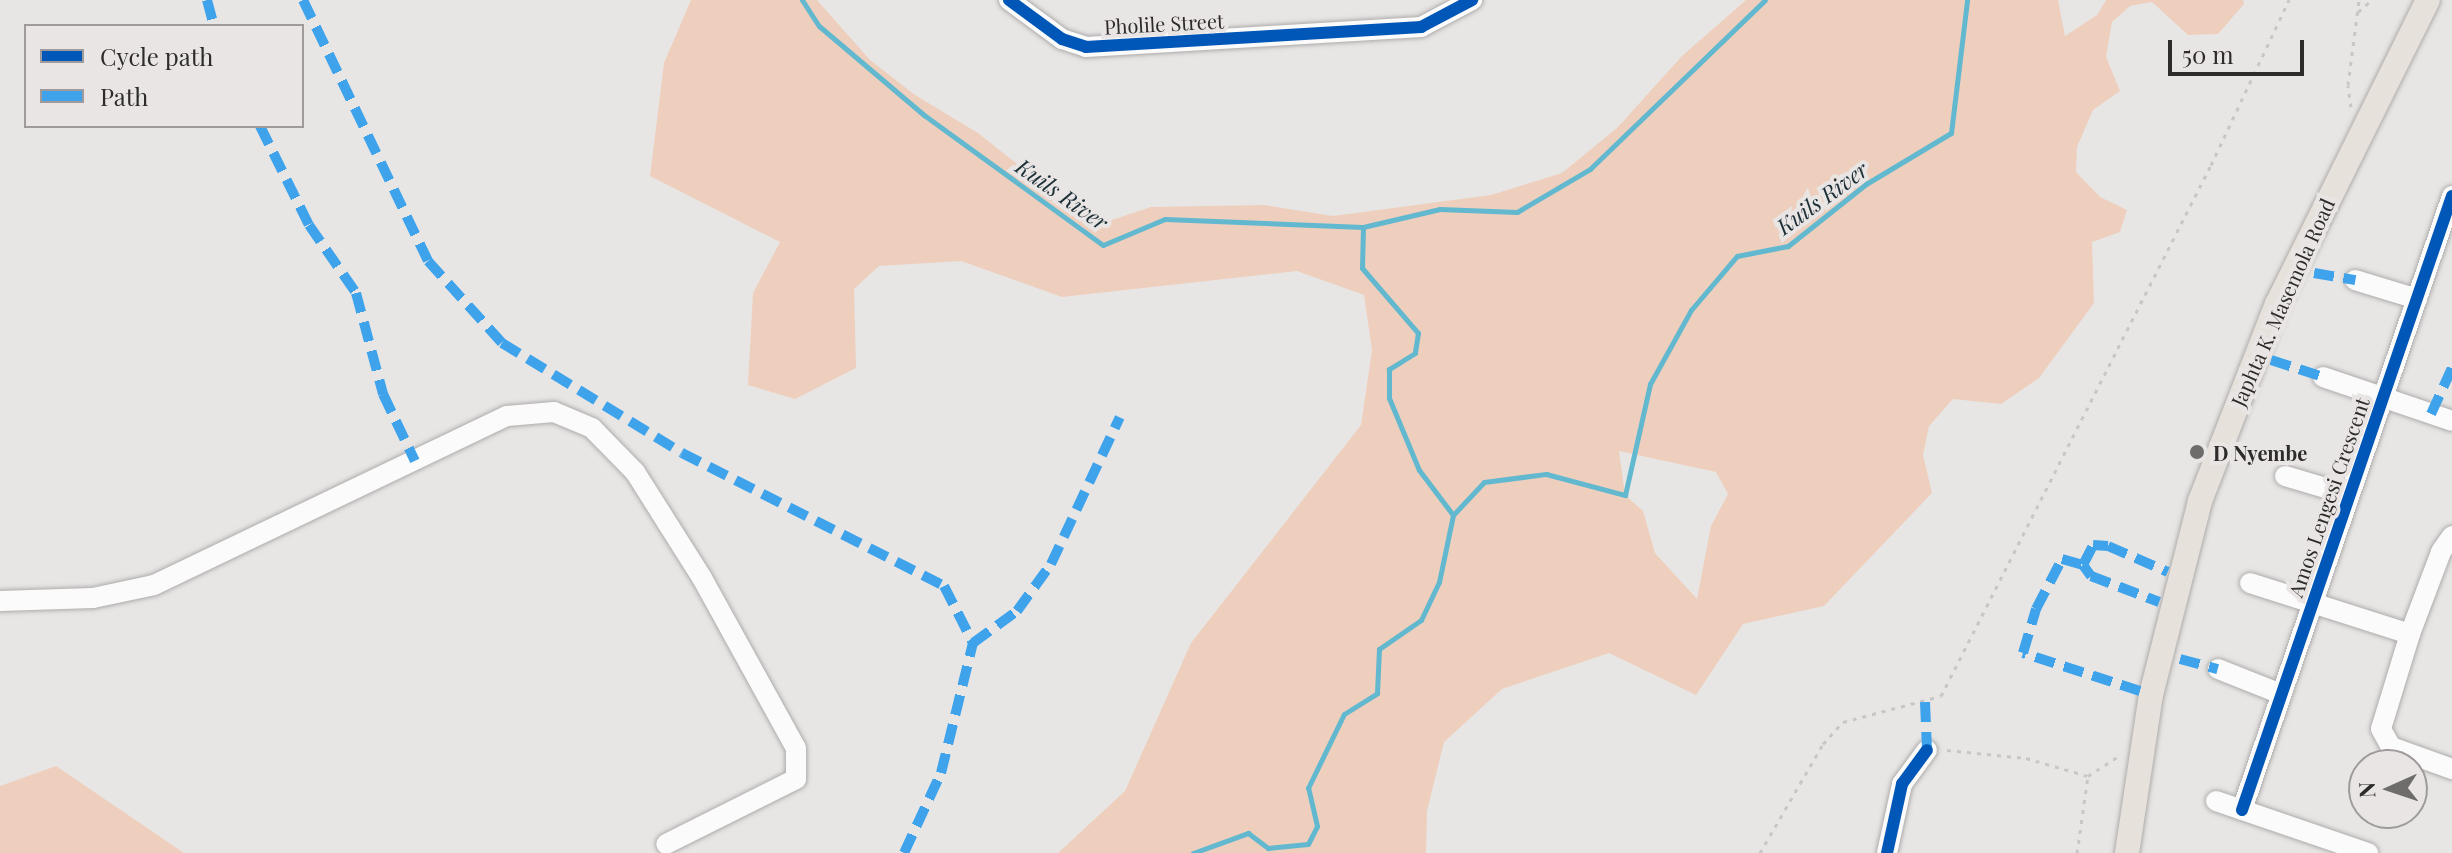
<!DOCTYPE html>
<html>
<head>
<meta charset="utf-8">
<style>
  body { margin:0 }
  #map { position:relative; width:2452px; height:853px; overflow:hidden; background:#e8e6e5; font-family:"Playfair Display",serif }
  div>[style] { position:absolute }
  .green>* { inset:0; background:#eecfbd }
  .stream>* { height:5px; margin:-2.5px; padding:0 2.5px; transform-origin:2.5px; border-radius:2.5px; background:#61b8cf }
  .path>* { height:3px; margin-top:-1.5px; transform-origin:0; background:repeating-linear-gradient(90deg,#c8c7c7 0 4px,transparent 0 10px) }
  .roads { filter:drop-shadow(0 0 2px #aeacab) drop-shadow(0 0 2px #aeacab) }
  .minor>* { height:20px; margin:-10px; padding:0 10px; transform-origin:10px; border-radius:10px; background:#fcfbfb }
  .major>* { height:24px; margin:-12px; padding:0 12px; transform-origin:12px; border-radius:12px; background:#e7e1dc }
  .quiet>* { height:10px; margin-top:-5px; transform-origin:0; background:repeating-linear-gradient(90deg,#3ea3eb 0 20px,transparent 0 30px) }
  .cycleway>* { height:12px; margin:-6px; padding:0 6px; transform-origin:6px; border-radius:6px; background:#0057b8 }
  .dots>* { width:22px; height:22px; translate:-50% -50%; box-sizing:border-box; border:4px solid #e9e5e4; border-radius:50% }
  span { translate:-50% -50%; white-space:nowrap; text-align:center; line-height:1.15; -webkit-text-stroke:8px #e9e5e4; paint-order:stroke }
  .street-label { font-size:20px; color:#2d2c2b }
  .poi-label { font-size:20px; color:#2d2c2b; font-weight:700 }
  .left { translate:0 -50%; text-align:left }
  .water-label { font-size:22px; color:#1a2e35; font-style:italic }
  .legend { position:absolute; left:24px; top:24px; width:280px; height:104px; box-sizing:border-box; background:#e9e5e4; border:2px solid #9e9b9a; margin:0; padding:10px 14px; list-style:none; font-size:24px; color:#2d2c2b }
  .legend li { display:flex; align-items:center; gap:16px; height:40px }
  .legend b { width:40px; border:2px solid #9e9b9a }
  .north { position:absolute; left:2348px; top:749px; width:80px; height:80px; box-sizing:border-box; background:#e9e5e4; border:2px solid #9e9b9a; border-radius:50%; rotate:267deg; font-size:22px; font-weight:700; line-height:32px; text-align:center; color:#2d2c2b }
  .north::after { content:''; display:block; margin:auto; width:28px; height:36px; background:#6e6d6c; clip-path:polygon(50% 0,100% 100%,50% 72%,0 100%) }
  .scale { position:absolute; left:2168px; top:40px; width:136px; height:36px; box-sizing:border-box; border:4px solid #2d2c2b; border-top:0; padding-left:10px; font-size:24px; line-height:28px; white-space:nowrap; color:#2d2c2b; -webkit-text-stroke:6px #e9e5e4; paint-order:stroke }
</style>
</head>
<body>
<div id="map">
  <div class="green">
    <i style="clip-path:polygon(evenodd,691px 0,817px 0,870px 60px,915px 95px,978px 133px,1081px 215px,1103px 223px,1151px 207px,1264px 205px,1333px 216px,1491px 195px,1562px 173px,1617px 128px,1682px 56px,1746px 0,2058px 0,2065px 36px,2097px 15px,2106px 0,2243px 0,2244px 4px,2218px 34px,2188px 35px,2152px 2px,2130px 6px,2112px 22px,2106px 57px,2120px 91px,2093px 110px,2077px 147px,2076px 172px,2100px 197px,2127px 210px,2120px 232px,2092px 242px,2094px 303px,2039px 378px,2001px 404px,1953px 399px,1929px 426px,1923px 455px,1932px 493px,1824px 606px,1743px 624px,1696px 695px,1609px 653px,1502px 689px,1444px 742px,1427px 811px,1426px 853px,1058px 853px,1125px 791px,1191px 643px,1361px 425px,1372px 350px,1364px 295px,1297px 271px,1062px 297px,961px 261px,879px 266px,854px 289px,856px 368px,795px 399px,748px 385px,753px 293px,780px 242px,650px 176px,664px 63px,691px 0,1619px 451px,1716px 472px,1728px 494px,1711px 526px,1697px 599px,1655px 553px,1643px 511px,1625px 495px,1619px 451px)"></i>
    <i style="clip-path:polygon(56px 766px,184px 853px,0 853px,0 786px)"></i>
  </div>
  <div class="stream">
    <i style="left:802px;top:0;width:31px;rotate:57deg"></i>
    <i style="left:819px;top:26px;width:138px;rotate:40.3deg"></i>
    <i style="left:924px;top:115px;width:221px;rotate:36deg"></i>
    <i style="left:1103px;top:245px;width:67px;rotate:-22.8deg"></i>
    <i style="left:1165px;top:219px;width:198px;rotate:2.3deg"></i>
    <i style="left:1363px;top:227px;width:79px;rotate:-13.2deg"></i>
    <i style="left:1440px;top:209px;width:77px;rotate:2.2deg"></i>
    <i style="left:1517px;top:212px;width:85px;rotate:-30.5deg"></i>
    <i style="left:1590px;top:169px;width:243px;rotate:-44deg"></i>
    <i style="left:1363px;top:227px;width:41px;rotate:91.4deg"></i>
    <i style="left:1362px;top:268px;width:86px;rotate:49.3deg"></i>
    <i style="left:1418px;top:333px;width:20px;rotate:99deg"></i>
    <i style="left:1415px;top:353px;width:31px;rotate:148deg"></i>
    <i style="left:1389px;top:369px;width:29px;rotate:90deg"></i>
    <i style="left:1389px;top:398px;width:78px;rotate:67.4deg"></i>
    <i style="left:1419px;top:470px;width:56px;rotate:52.9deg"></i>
    <i style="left:1193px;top:853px;width:59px;rotate:-20deg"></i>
    <i style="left:1248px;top:833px;width:25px;rotate:37deg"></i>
    <i style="left:1268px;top:848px;width:40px;rotate:-5.7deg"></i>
    <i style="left:1308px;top:844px;width:20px;rotate:-63deg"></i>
    <i style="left:1317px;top:826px;width:39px;rotate:-103deg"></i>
    <i style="left:1308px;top:788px;width:82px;rotate:-64.1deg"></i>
    <i style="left:1344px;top:714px;width:39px;rotate:-32deg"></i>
    <i style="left:1377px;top:693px;width:44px;rotate:-87.4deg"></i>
    <i style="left:1379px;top:649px;width:51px;rotate:-34.6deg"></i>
    <i style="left:1421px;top:620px;width:42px;rotate:-64.7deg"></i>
    <i style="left:1439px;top:582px;width:68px;rotate:-78.2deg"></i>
    <i style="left:1453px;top:515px;width:45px;rotate:-46.8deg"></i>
    <i style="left:1484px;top:482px;width:63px;rotate:-7.4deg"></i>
    <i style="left:1546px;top:474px;width:82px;rotate:14.9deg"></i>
    <i style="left:1625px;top:495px;width:114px;rotate:-77.3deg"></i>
    <i style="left:1650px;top:384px;width:85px;rotate:-61deg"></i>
    <i style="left:1691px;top:310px;width:71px;rotate:-49.6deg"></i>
    <i style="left:1737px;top:256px;width:52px;rotate:-11.1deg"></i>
    <i style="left:1788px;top:246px;width:100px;rotate:-38.5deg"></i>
    <i style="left:1866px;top:184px;width:99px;rotate:-31deg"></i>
    <i style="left:1951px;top:133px;width:134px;rotate:-83.1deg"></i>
  </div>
  <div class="path">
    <i style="left:2358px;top:12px;width:18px;rotate:-41deg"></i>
    <i style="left:2351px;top:107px;width:22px;rotate:-98deg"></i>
    <i style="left:2348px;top:85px;width:86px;rotate:-82.6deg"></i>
    <i style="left:1947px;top:750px;width:79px;rotate:5.8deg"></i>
    <i style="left:2026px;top:758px;width:65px;rotate:16.2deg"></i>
    <i style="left:1760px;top:853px;width:126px;rotate:-60deg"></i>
    <i style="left:1823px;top:744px;width:30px;rotate:-48deg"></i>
    <i style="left:1843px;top:722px;width:101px;rotate:-14.9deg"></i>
    <i style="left:1941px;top:696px;width:596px;rotate:-63.05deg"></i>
    <i style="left:2211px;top:165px;width:183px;rotate:-64.7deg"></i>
    <i style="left:2077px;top:853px;width:78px;rotate:-81.9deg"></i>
    <i style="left:2088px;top:776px;width:38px;rotate:-33deg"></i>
  </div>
  <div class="roads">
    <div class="minor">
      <i style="left:1009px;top:0;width:66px;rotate:36.3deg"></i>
      <i style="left:1062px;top:39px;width:25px;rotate:18deg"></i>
      <i style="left:1086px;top:47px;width:336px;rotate:-3.4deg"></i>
      <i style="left:1421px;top:27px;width:58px;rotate:-27.9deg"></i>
      <i style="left:2355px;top:280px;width:65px;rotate:17deg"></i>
      <i style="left:2323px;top:377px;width:136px;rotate:18.8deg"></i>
      <i style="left:2285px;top:476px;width:67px;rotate:16.5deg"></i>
      <i style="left:2452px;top:536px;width:19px;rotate:125deg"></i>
      <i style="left:2441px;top:552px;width:88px;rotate:110.7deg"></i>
      <i style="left:2410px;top:634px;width:99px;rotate:107deg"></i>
      <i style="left:2381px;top:729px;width:21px;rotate:61deg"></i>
      <i style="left:2391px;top:747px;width:65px;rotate:19.8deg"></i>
      <i style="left:2250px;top:583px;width:168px;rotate:17.7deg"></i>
      <i style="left:0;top:601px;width:93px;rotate:-1.8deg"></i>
      <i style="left:93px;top:598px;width:62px;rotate:-12deg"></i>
      <i style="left:154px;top:585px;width:391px;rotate:-25.6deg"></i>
      <i style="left:507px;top:416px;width:47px;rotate:-4.9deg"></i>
      <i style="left:554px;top:412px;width:41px;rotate:22.8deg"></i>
      <i style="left:592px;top:428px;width:62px;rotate:45.7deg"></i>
      <i style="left:635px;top:472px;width:125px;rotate:57.7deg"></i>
      <i style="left:702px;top:578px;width:194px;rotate:61.1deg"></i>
      <i style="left:796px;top:748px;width:31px;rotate:90deg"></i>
      <i style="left:796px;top:779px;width:145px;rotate:153.4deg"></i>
      <i style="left:2218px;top:669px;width:68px;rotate:21.6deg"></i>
      <i style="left:2216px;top:801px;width:161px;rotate:18.9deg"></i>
      <i style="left:2242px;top:810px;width:649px;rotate:-71.12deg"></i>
      <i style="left:1887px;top:853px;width:71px;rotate:-77.7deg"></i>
      <i style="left:1902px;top:784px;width:42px;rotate:-53.7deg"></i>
    </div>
    <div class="major">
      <i style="left:2127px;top:853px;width:160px;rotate:-81.4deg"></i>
      <i style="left:2151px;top:695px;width:200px;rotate:-75.8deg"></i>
      <i style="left:2200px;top:501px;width:212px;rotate:-68.7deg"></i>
      <i style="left:2277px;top:304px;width:339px;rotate:-63.6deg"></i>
    </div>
  </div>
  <div class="quiet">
    <i style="left:207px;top:0;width:27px;rotate:75deg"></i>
    <i style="left:303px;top:0;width:289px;rotate:64.4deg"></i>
    <i style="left:428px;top:261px;width:110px;rotate:47.9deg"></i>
    <i style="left:502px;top:343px;width:211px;rotate:31.4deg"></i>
    <i style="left:682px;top:453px;width:294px;rotate:26.9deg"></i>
    <i style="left:944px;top:586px;width:64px;rotate:63deg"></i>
    <i style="left:260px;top:126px;width:110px;rotate:63.7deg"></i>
    <i style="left:309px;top:225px;width:83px;rotate:55.3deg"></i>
    <i style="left:356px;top:293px;width:105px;rotate:75deg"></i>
    <i style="left:383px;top:394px;width:74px;rotate:64.5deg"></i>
    <i style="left:2314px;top:273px;width:42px;rotate:9.7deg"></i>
    <i style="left:2271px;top:360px;width:55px;rotate:18.1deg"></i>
    <i style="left:2431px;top:414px;width:51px;rotate:-65.5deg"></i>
    <i style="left:2083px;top:565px;width:14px;rotate:54deg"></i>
    <i style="left:2091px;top:576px;width:73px;rotate:20.9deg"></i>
    <i style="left:2180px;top:659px;width:39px;rotate:15deg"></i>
    <i style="left:2140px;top:691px;width:123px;rotate:-162deg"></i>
    <i style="left:2023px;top:653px;width:46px;rotate:-73.5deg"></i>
    <i style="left:2036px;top:609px;width:56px;rotate:-62.5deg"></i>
    <i style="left:2062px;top:559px;width:22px;rotate:16deg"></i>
    <i style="left:2083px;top:565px;width:22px;rotate:-63deg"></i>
    <i style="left:2093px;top:545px;width:15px;rotate:4deg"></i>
    <i style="left:2108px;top:546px;width:65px;rotate:23.4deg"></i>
    <i style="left:1925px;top:702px;width:48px;rotate:87.6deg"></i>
    <i style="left:904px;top:853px;width:88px;rotate:-65.2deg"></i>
    <i style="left:941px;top:773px;width:134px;rotate:-76.2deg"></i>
    <i style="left:973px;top:643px;width:54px;rotate:-36deg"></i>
    <i style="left:1017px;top:611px;width:58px;rotate:-54.1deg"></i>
    <i style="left:1051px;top:564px;width:162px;rotate:-64.9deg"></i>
  </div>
  <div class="cycleway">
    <i style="left:1009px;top:0;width:66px;rotate:36.3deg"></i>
    <i style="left:1062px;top:39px;width:25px;rotate:18deg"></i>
    <i style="left:1086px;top:47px;width:336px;rotate:-3.4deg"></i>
    <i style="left:1421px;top:27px;width:58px;rotate:-27.9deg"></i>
    <i style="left:2242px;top:810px;width:649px;rotate:-71.12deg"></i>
    <i style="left:1887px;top:853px;width:71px;rotate:-77.7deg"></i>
    <i style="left:1902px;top:784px;width:42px;rotate:-53.7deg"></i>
  </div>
  <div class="dots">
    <i style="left:2197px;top:452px;background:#6e6d6c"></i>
  </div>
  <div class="street-label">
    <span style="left:1164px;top:23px;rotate:-3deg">Pholile Street</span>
    <span style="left:2282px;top:302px;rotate:-66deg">Japhta K. Masemola Road</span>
    <span style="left:2328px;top:497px;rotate:-71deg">Amos Lengesi Crescent</span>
  </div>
  <div class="poi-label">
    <span class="left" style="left:2213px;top:452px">D Nyembe</span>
  </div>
  <div class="water-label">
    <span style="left:1062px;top:194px;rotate:35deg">Kuils River</span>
    <span style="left:1822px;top:198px;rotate:-36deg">Kuils River</span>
  </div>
  <ul class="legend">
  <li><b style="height:10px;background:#0057b8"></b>Cycle path</li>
  <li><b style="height:10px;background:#3ea3eb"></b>Path</li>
  </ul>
  <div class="north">N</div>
  <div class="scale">50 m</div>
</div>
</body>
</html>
